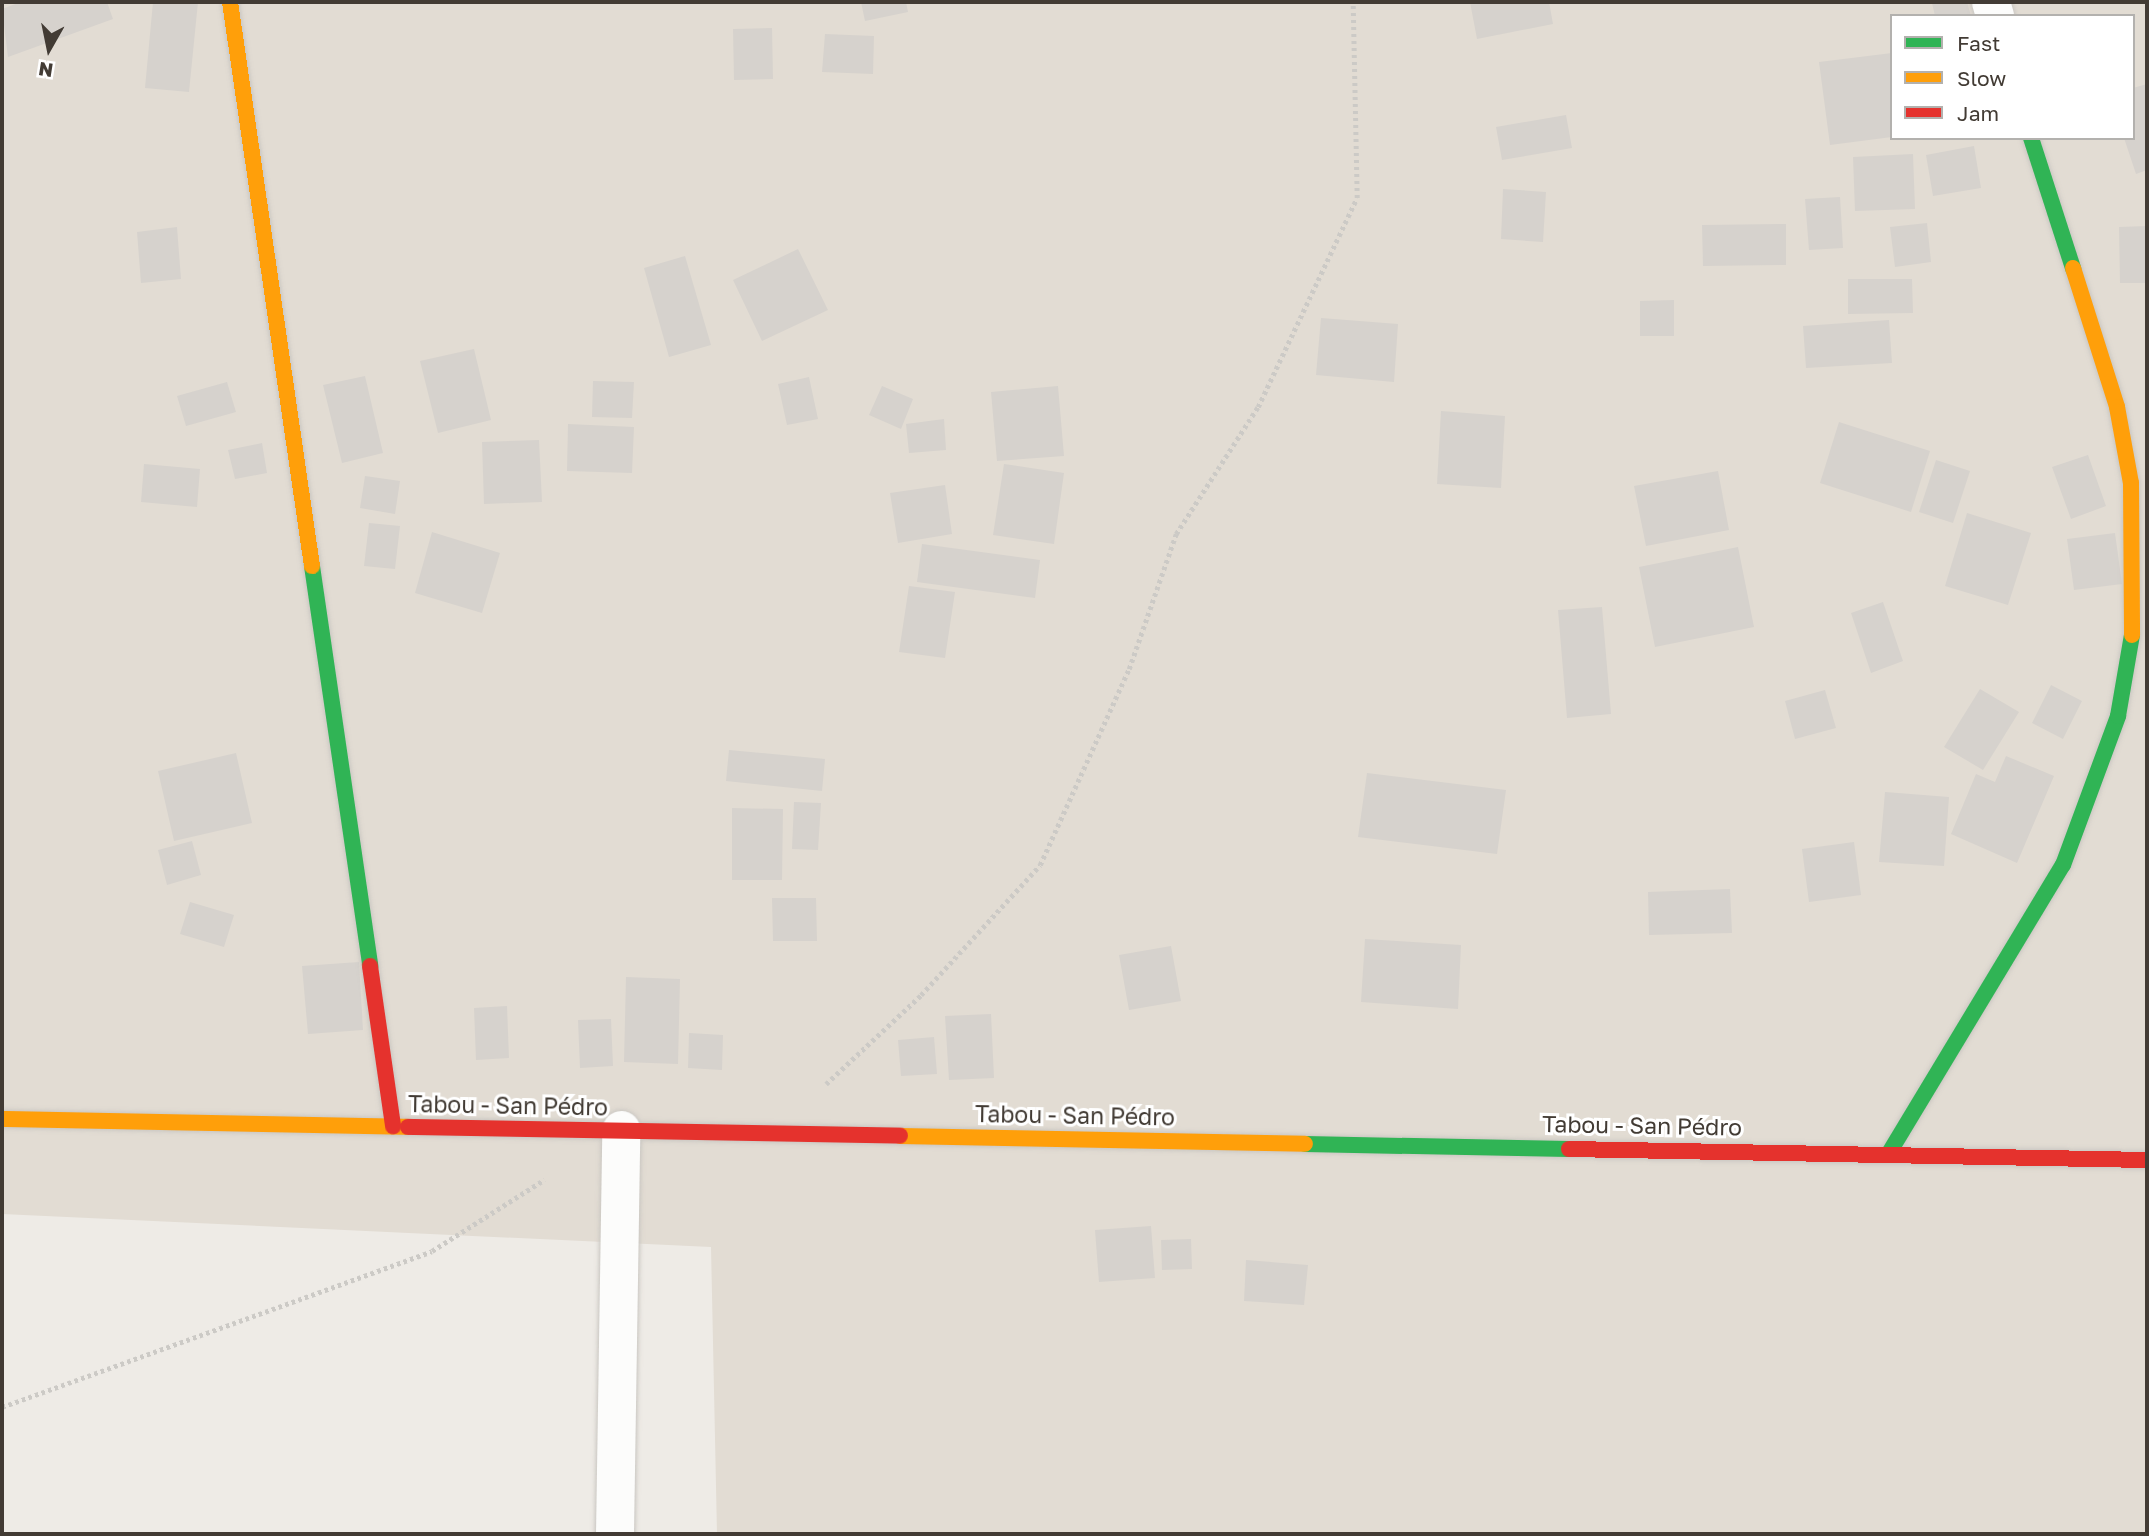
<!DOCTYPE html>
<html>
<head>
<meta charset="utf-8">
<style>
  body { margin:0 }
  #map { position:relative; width:2149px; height:1536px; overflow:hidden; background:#eeebe6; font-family:"Golos Text",sans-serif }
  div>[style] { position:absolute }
  .residential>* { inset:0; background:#e2dcd3 }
  .building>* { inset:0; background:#d6d2cd }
  .path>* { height:4.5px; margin-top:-2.25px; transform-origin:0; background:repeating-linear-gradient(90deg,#cccac6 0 3.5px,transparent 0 7px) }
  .roads { filter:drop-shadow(0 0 2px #cac7c2) drop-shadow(0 0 2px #cac7c2) }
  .street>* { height:38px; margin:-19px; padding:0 19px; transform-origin:19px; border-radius:19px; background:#fcfcfb }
  .fast>* { height:16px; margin:-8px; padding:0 8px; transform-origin:8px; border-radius:8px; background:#30b455 }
  .slow>* { height:16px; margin:-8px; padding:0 8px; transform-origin:8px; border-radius:8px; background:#ff9f0a }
  .jam>* { height:16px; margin:-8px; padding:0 8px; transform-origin:8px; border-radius:8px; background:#e5322d }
  span { translate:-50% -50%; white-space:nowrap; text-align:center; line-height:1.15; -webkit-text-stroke:6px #fff; paint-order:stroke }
  .street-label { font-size:23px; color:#423b34 }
  .frame { position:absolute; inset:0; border:4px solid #423b34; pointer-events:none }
  .legend { position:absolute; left:1890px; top:14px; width:245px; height:126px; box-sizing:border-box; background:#fff; border:2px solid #b3b1ae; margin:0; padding:9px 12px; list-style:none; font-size:21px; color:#423b34 }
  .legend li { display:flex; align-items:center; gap:14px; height:35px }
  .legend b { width:35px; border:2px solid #b3b1ae }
  .north { position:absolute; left:14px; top:14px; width:70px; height:70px; -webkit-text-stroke:5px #fff; paint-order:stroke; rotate:189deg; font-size:19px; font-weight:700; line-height:28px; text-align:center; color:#423b34 }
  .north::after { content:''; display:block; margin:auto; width:24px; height:32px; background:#423b34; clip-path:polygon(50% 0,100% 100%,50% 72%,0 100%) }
</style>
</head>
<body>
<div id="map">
  <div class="residential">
    <i style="clip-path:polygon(evenodd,2px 2px,2147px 2px,2147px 1534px,717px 1534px,711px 1247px,2px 1214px,2px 2px,1892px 16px,2133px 16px,2133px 138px,1892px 138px,1892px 16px)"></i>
  </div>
  <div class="building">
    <i style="clip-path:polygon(21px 2px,107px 2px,113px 19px,8px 57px,2px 9px)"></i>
    <i style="clip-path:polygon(153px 2px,198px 2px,189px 92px,145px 88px)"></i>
    <i style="clip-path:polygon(861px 2px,906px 2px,908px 12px,865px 21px)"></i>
    <i style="clip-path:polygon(1470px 2px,1549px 2px,1553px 24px,1477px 39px)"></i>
    <i style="clip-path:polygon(1967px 2px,1971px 16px,1935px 16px,1932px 3px)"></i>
    <i style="clip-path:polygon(772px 28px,773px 79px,734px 80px,733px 29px)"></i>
    <i style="clip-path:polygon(825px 34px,874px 36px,873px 74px,822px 72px)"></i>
    <i style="clip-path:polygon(1892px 53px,1892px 137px,1830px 145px,1819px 62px)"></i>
    <i style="clip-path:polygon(2147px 84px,2147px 170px,2136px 174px,2124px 138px,2133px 138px,2133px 88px)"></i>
    <i style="clip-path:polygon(1566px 115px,1572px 148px,1502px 160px,1496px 127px)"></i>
    <i style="clip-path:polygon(1974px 146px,1981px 188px,1933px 196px,1926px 155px)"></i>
    <i style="clip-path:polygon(1913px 154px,1915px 209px,1855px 211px,1853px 157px)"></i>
    <i style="clip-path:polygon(1503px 189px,1546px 192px,1543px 242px,1501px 239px)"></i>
    <i style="clip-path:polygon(1840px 197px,1843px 248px,1809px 250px,1805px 199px)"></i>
    <i style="clip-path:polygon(1927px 223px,1931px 262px,1895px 267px,1890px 227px)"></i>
    <i style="clip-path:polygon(1786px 224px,1786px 265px,1703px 266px,1702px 225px)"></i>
    <i style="clip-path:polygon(2147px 226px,2147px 283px,2120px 283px,2119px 227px)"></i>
    <i style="clip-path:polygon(177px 227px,181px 279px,141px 283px,137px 232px)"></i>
    <i style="clip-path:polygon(798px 249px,828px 310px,762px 341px,733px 280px)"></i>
    <i style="clip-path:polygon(685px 256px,711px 345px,669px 357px,644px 268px)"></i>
    <i style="clip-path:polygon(1848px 279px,1912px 279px,1913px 313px,1848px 314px)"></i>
    <i style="clip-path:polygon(1674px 300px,1674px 336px,1640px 336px,1640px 301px)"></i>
    <i style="clip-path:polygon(1321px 318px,1398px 324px,1394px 382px,1316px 375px)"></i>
    <i style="clip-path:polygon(1889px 320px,1892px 363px,1806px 368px,1803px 326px)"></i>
    <i style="clip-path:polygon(474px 349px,491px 420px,438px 433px,420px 361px)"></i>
    <i style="clip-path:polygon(365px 376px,383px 453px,342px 463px,323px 385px)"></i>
    <i style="clip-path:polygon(809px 377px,818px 419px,787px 425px,778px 384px)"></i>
    <i style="clip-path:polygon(593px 381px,634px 382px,632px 418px,592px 417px)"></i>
    <i style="clip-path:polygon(227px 382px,236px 412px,186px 426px,177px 396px)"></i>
    <i style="clip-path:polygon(882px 386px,913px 399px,901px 429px,869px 415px)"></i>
    <i style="clip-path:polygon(1058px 386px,1064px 456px,997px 461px,991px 392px)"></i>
    <i style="clip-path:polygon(1441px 411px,1505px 416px,1501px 488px,1437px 484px)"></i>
    <i style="clip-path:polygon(944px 419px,946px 450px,909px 453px,906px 424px)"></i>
    <i style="clip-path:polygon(1839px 422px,1930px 451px,1911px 512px,1820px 483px)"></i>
    <i style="clip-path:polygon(568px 424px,634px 427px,632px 473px,567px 471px)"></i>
    <i style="clip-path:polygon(539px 440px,542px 502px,484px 504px,482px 442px)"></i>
    <i style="clip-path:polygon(262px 443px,267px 473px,235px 479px,228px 450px)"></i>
    <i style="clip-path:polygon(2088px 455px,2106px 506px,2071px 519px,2052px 467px)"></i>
    <i style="clip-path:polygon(1936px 460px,1970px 471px,1953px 523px,1919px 512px)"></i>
    <i style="clip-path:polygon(144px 464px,200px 469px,197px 507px,141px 502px)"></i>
    <i style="clip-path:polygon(1004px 464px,1064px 473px,1054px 544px,993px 535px)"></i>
    <i style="clip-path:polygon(1718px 471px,1729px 530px,1646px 546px,1634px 486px)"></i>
    <i style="clip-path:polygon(365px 476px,400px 481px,395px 514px,360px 508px)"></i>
    <i style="clip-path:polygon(945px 485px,952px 534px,898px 543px,890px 493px)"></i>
    <i style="clip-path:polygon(1967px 513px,2031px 533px,2008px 605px,1945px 586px)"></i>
    <i style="clip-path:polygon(369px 523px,400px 526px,395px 569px,364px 566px)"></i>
    <i style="clip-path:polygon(432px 532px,500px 553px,482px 613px,415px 593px)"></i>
    <i style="clip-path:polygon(2115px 533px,2122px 584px,2074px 590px,2067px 539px)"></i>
    <i style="clip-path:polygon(922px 544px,1040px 560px,1035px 598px,917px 582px)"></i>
    <i style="clip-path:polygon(1738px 547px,1754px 627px,1655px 647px,1639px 567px)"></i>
    <i style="clip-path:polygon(909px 586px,955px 592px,945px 658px,899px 652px)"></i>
    <i style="clip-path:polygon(1883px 602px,1903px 661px,1871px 673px,1851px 613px)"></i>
    <i style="clip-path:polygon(1602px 607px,1611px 714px,1567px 718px,1558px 610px)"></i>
    <i style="clip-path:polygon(2051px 685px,2082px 701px,2063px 739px,2032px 723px)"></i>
    <i style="clip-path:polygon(1980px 689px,2019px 712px,1983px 770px,1944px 747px)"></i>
    <i style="clip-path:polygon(1825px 690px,1836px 728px,1795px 739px,1785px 701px)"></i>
    <i style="clip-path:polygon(729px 750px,825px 759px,822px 791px,726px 781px)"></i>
    <i style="clip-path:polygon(236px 753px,252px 823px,174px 841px,158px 771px)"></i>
    <i style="clip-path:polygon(2006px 756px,2054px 776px,2017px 863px,1951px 834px,1976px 774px,1995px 782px)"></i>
    <i style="clip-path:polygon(1367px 773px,1506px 790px,1497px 854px,1358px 837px)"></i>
    <i style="clip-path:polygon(1885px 792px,1949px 797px,1944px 866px,1879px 862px)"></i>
    <i style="clip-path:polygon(794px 802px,821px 803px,818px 850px,792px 849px)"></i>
    <i style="clip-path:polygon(732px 808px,783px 809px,782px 880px,732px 880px)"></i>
    <i style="clip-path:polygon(192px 841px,201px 875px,167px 885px,158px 850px)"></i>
    <i style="clip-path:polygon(1854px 842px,1861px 895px,1809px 902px,1802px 849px)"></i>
    <i style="clip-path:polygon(1730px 889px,1732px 933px,1649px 935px,1648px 892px)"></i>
    <i style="clip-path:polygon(772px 898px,816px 898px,817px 941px,773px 941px)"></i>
    <i style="clip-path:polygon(190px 902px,234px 915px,224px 947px,180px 934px)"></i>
    <i style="clip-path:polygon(1365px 939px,1461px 945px,1458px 1009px,1361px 1002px)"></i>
    <i style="clip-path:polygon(1171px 946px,1181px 1001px,1129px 1010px,1119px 955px)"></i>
    <i style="clip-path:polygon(359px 962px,363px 1030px,308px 1034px,302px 966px)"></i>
    <i style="clip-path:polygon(626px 977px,680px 979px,678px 1064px,624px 1062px)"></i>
    <i style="clip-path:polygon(507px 1006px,509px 1058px,476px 1060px,474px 1008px)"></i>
    <i style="clip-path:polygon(991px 1014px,994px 1078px,949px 1080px,945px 1016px)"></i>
    <i style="clip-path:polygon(611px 1019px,613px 1066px,580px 1068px,578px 1020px)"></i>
    <i style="clip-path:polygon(689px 1033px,723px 1035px,722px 1070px,688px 1068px)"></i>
    <i style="clip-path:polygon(934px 1037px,937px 1074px,901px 1076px,898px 1040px)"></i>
    <i style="clip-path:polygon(1151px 1226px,1155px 1278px,1099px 1282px,1095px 1230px)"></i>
    <i style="clip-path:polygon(1191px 1239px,1192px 1269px,1162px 1270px,1161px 1240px)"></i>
    <i style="clip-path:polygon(1246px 1260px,1308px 1265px,1304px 1305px,1244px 1301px)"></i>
  </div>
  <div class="path">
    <i style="left:826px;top:1084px;width:130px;rotate:-43.1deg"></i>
    <i style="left:921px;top:995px;width:176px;rotate:-47.5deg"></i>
    <i style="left:1040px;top:865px;width:215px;rotate:-65.6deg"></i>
    <i style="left:1129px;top:669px;width:143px;rotate:-70.8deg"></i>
    <i style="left:1176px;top:534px;width:151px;rotate:-57.2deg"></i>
    <i style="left:1258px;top:407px;width:231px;rotate:-64.7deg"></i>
    <i style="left:1357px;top:198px;width:196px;rotate:-91.2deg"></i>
    <i style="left:2px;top:1407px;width:457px;rotate:-19.9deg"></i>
    <i style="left:432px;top:1251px;width:133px;rotate:-32.4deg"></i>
  </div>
  <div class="roads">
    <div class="street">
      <i style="left:1991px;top:2px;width:15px;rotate:74deg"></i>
      <i style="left:615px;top:1534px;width:404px;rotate:-89.1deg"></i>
    </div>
    <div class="fast">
      <i style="left:2031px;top:138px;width:137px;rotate:72.1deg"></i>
      <i style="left:312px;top:566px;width:404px;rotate:81.7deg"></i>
      <i style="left:1305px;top:1144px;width:264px;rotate:1.1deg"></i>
      <i style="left:1889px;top:1153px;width:336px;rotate:-58.9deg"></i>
      <i style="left:2063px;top:865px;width:159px;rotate:-69.7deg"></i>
      <i style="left:2118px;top:716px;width:82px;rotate:-80.2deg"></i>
    </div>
    <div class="slow">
      <i style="left:230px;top:2px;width:570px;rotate:81.73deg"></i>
      <i style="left:2073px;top:268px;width:146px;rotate:72.4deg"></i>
      <i style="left:2117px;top:407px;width:77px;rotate:79.6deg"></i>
      <i style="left:2131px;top:483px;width:152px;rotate:89.6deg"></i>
      <i style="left:2px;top:1119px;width:406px;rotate:1.1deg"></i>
      <i style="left:900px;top:1136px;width:405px;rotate:1.1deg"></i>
    </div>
    <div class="jam">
      <i style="left:370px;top:966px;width:162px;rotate:81.8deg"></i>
      <i style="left:408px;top:1127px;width:492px;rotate:1deg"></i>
      <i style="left:1569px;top:1149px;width:578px;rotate:1.09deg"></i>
    </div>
  </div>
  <div class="street-label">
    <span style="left:508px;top:1105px;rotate:1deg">Tabou - San Pédro</span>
    <span style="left:1075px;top:1115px;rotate:1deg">Tabou - San Pédro</span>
    <span style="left:1642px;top:1125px;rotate:1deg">Tabou - San Pédro</span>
  </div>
  <div class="frame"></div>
  <ul class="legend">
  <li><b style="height:9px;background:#30b455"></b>Fast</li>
  <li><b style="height:9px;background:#ff9f0a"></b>Slow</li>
  <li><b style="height:9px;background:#e5322d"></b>Jam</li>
  </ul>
  <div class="north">N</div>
</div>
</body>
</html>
